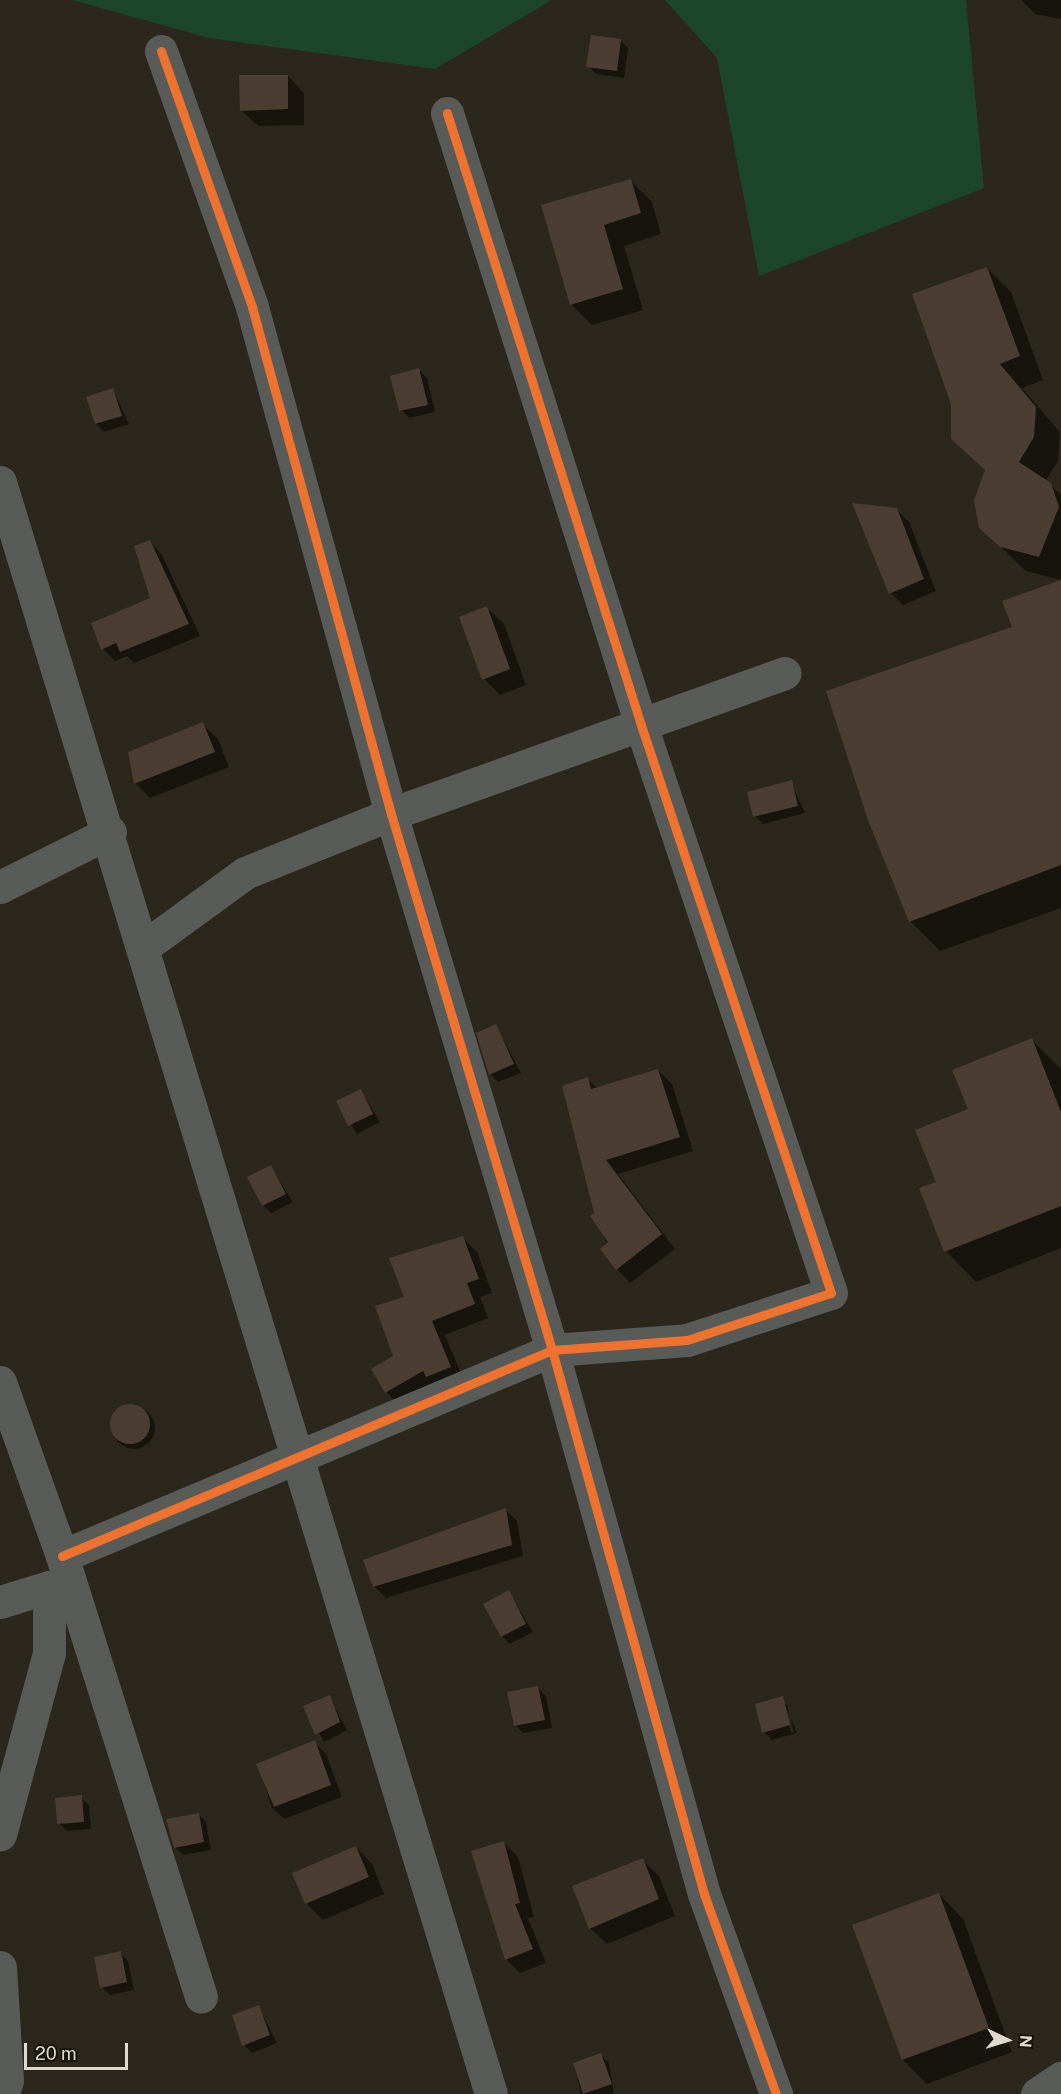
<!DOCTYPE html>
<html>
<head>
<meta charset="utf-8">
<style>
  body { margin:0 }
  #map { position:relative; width:1061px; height:2094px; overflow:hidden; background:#2c271c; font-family:"Public Sans",sans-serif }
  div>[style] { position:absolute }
  .green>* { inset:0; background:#1d4529 }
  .shadow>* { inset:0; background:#0007 }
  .round { border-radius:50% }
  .building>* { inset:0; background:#4b3d32 }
  .minor>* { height:33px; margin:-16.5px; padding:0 16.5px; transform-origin:16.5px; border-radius:16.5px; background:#585b58 }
  .cycleway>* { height:9px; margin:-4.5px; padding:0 4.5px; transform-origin:4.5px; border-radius:4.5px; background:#ef722f }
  span { translate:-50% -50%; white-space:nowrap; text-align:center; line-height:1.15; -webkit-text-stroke:4.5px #16130a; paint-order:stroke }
  .north { position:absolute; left:977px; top:2010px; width:60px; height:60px; -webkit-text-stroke:4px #16130a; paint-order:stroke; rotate:94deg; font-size:16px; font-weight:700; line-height:24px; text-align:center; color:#dfdace }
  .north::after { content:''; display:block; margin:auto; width:21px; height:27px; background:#dfdace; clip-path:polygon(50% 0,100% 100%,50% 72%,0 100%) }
  .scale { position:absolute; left:24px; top:2043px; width:104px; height:27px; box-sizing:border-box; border:3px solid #dfdace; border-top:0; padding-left:8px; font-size:18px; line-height:21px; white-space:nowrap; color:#dfdace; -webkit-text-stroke:4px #16130a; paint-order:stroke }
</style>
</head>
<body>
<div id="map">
  <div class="green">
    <i style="clip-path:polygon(72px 0,552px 0,435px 69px,209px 38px)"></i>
    <i style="clip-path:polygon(665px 0,966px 0,984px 188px,759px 276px,717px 58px)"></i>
  </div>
  <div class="shadow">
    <i style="clip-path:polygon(1021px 0,1061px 0,1061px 19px,1035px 14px)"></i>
    <i style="clip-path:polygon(620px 40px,628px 48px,624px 78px,596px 74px,588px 66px)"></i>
    <i style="clip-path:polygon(288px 76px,304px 93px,304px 125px,258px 126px,241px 110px)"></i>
    <i style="clip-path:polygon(631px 181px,652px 202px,661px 234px,624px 246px,643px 310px,592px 325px,571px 304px,543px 206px)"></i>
    <i style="clip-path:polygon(987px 268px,1011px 292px,1043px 380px,1022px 388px,1060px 432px,1058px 461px,1046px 480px,1061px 495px,1061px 580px,1026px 571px,980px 527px,986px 471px)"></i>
    <i style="clip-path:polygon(419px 370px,427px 378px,435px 412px,409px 418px,401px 410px)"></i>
    <i style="clip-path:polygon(113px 390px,129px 424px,104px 432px,96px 424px)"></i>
    <i style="clip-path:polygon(896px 509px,909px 522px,936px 591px,903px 605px,891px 593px)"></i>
    <i style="clip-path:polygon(150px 542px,162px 555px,200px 636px,134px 663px,127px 656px,115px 661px,103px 649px,152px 599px)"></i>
    <i style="clip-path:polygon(1061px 581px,1061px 908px,940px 951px,910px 921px,1014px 628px)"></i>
    <i style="clip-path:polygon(487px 608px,504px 624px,526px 685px,500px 695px,484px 679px)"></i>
    <i style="clip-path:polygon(202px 724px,218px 739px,229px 767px,150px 798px,135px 783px)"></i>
    <i style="clip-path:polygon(791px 782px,805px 813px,763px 824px,755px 816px)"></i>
    <i style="clip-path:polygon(496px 1026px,521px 1073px,498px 1082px,490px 1074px)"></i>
    <i style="clip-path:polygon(1032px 1040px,1061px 1069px,1061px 1248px,976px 1282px,946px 1251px,938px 1183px,970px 1110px)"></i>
    <i style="clip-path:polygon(658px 1070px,672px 1084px,693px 1151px,618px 1174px,675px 1249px,630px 1283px,617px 1269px,596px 1214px,587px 1079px,598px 1089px)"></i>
    <i style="clip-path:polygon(361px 1091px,380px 1122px,357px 1134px,338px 1102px)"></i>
    <i style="clip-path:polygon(271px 1167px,293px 1202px,271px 1213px,263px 1205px)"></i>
    <i style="clip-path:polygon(463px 1238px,477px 1252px,492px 1293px,480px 1297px,488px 1318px,445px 1335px,464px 1381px,400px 1406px,386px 1392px,406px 1298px)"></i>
    <i class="round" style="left:113px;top:1407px;width:42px;height:42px"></i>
    <i style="clip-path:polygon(505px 1509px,517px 1521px,523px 1556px,386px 1598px,374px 1586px)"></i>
    <i style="clip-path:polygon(509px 1592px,533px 1632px,510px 1644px,502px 1636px)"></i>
    <i style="clip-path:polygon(538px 1688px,546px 1696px,552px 1728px,523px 1733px,515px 1725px)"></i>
    <i style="clip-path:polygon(329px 1697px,347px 1730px,324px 1742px,305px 1707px)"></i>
    <i style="clip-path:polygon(evenodd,782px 1698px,797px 1733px,772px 1740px,764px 1732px,782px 1698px,784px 1705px,787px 1705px,794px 1732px,791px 1733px,784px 1705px)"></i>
    <i style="clip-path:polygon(314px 1742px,326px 1754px,342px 1797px,284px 1819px,272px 1808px,258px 1765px)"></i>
    <i style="clip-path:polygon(81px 1797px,89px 1805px,91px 1829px,67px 1831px,59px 1823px)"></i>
    <i style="clip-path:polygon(198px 1814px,206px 1822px,211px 1850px,183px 1855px,175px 1847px)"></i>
    <i style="clip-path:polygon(504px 1843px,518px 1857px,534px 1917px,528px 1918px,546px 1963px,520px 1973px,506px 1959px)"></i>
    <i style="clip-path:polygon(356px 1847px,372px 1864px,384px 1894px,323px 1920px,306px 1903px)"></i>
    <i style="clip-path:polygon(642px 1859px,659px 1876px,675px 1916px,607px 1944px,590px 1928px)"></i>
    <i style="clip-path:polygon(939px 1894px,963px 1919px,1012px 2052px,927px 2084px,903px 2060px)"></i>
    <i style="clip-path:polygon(120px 1953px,128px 1961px,134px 1990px,110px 1995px,102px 1987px)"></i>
    <i style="clip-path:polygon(259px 2007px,277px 2043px,252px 2053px,244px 2045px)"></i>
    <i style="clip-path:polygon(601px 2055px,609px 2063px,614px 2094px,581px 2094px,574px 2064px)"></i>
  </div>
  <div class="building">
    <i style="clip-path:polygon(591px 35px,621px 39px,617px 71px,586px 67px)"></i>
    <i style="clip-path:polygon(239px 75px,288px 75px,288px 109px,240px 111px)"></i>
    <i style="clip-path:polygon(631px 179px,641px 213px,604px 225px,623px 289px,570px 305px,541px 205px)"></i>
    <i style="clip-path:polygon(987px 267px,1020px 356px,1000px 364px,1036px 407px,1034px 437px,1019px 462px,1051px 483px,1059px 507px,1039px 557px,1000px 547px,979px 528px,974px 500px,985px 470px,951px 439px,951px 404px,912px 294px)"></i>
    <i style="clip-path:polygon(419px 368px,428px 405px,399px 411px,390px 376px)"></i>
    <i style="clip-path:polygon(113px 388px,122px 416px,95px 424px,86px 397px)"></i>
    <i style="clip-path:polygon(852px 503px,897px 508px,924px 579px,889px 594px)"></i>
    <i style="clip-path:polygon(150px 540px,189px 624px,120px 652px,116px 643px,101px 650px,91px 623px,150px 598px,134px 546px)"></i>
    <i style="clip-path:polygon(1061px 580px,1061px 865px,909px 922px,868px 820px,826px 691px,1012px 627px,1002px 601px)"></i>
    <i style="clip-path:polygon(487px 606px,510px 669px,482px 680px,459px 617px)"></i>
    <i style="clip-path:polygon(203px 722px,215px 752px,134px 784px,128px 752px)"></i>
    <i style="clip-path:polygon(792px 780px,798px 806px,753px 817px,747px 792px)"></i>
    <i style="clip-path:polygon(496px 1024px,514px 1064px,489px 1075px,476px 1033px)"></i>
    <i style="clip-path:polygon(1032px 1038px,1061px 1112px,1061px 1206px,944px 1252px,919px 1188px,936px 1182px,915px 1130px,968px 1109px,952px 1070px)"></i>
    <i style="clip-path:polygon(658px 1069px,680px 1137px,606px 1160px,662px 1234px,616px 1270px,600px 1249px,608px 1242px,590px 1216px,594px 1213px,562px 1086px,588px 1077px,591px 1089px)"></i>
    <i style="clip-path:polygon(361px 1089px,373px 1114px,348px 1126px,336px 1101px)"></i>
    <i style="clip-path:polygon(271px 1165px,286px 1194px,262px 1206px,247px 1177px)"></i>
    <i style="clip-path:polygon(463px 1236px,479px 1279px,467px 1283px,475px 1304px,432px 1321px,451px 1367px,426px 1377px,423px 1371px,385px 1393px,371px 1369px,393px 1356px,375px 1306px,404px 1297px,389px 1258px)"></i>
    <i class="round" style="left:110px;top:1404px;width:40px;height:40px"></i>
    <i style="clip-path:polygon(506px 1508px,512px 1545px,373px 1587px,363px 1560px)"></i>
    <i style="clip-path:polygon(509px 1590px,526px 1624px,501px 1637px,483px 1604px)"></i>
    <i style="clip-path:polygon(538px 1686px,545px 1720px,514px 1726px,507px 1692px)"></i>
    <i style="clip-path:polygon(330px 1695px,340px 1722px,315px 1735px,303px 1706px)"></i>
    <i style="clip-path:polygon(783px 1696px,790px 1725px,762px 1733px,755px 1704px)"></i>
    <i style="clip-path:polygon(315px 1740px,331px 1785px,274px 1807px,256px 1764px)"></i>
    <i style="clip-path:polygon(82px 1795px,84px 1822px,57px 1824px,55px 1798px)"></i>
    <i style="clip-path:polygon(199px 1813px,204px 1842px,174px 1848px,166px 1819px)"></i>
    <i style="clip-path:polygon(504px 1841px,520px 1903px,515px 1904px,533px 1949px,505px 1960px,471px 1851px)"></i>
    <i style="clip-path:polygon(356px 1846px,369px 1877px,305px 1904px,292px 1873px)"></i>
    <i style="clip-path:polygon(643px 1858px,659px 1899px,589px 1929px,572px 1886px)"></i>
    <i style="clip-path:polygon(939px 1893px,989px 2028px,902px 2060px,852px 1925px)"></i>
    <i style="clip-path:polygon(121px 1951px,127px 1982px,100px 1988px,94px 1957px)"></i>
    <i style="clip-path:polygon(259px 2005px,270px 2035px,242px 2046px,232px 2015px)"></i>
    <i style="clip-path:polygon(601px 2053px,612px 2084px,583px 2094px,573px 2063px)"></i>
  </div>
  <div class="minor">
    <i style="left:161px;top:51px;width:272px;rotate:70.4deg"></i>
    <i style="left:252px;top:307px;width:526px;rotate:74.67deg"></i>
    <i style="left:391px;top:814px;width:560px;rotate:73.28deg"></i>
    <i style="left:552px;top:1350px;width:565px;rotate:74.39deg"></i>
    <i style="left:704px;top:1894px;width:213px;rotate:70.2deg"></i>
    <i style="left:0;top:482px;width:1685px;rotate:73.06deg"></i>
    <i style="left:0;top:887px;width:123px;rotate:-26.6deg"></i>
    <i style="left:145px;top:946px;width:124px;rotate:-36.1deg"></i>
    <i style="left:245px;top:873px;width:157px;rotate:-22deg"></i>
    <i style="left:391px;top:814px;width:418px;rotate:-19.7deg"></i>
    <i style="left:0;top:1382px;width:185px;rotate:70.4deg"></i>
    <i style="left:62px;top:1556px;width:462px;rotate:72.5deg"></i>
    <i style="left:62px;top:1556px;width:532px;rotate:-22.8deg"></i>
    <i style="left:552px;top:1350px;width:135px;rotate:-4.2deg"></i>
    <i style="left:687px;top:1340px;width:151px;rotate:-18.1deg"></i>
    <i style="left:831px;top:1293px;width:599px;rotate:-108.5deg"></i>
    <i style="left:641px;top:725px;width:642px;rotate:-107.59deg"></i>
    <i style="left:0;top:1602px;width:51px;rotate:-17deg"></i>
    <i style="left:49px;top:1587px;width:66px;rotate:90deg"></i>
    <i style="left:49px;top:1653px;width:188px;rotate:105.1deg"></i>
    <i style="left:0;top:1967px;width:113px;rotate:86.5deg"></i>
    <i style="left:7px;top:2080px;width:15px;rotate:106deg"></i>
    <i style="left:1037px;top:2094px;width:29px;rotate:-34deg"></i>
  </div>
  <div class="cycleway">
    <i style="left:161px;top:51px;width:272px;rotate:70.4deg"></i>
    <i style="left:252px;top:307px;width:526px;rotate:74.67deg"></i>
    <i style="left:391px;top:814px;width:560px;rotate:73.28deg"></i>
    <i style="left:552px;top:1350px;width:565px;rotate:74.39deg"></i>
    <i style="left:704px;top:1894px;width:213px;rotate:70.2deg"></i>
    <i style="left:62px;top:1556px;width:532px;rotate:-22.8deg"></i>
    <i style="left:552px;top:1350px;width:135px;rotate:-4.2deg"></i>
    <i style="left:687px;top:1340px;width:151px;rotate:-18.1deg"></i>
    <i style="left:831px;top:1293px;width:599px;rotate:-108.5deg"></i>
    <i style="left:641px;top:725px;width:642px;rotate:-107.59deg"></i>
  </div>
  <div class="north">N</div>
  <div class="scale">20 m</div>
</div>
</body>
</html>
